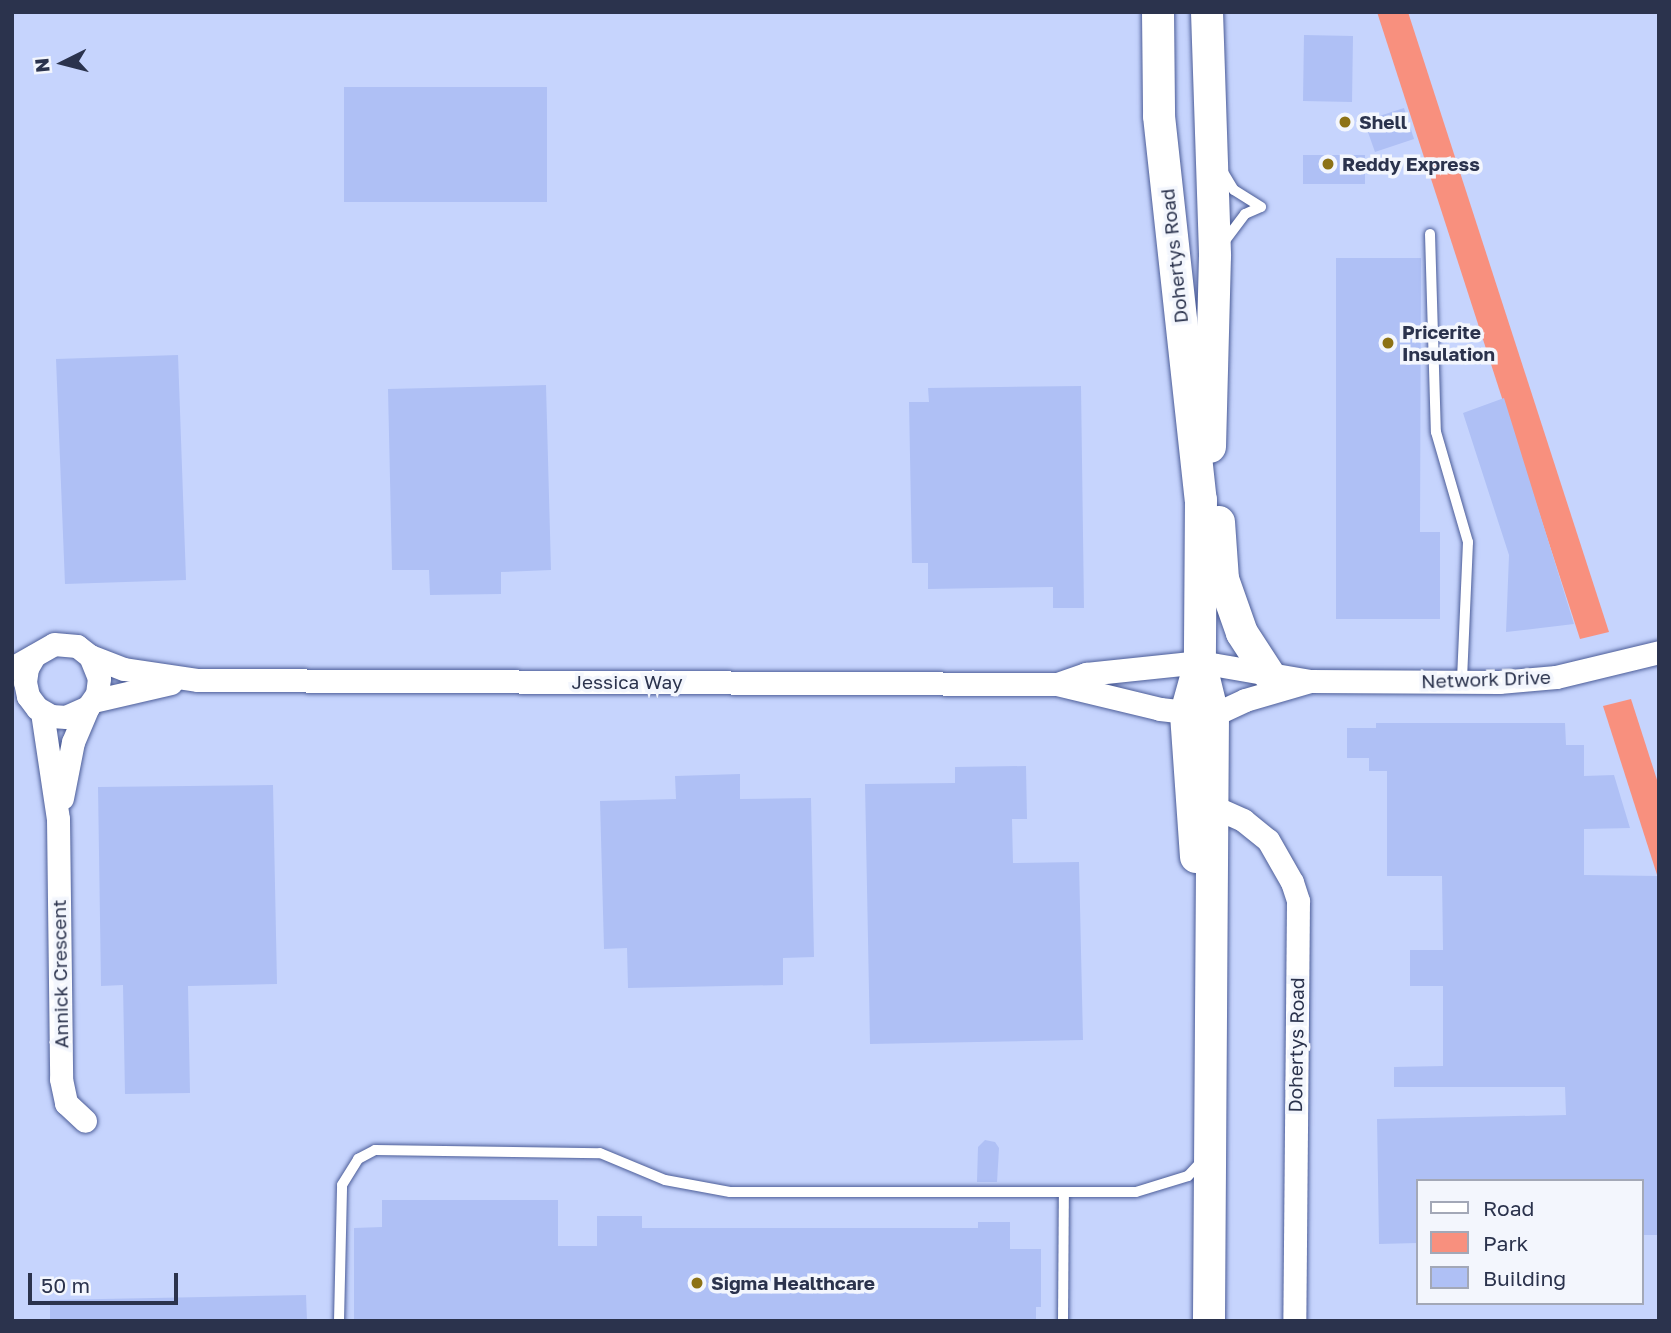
<!DOCTYPE html>
<html>
<head>
<meta charset="utf-8">
<style>
  body { margin:0 }
  #map { position:relative; width:1671px; height:1333px; overflow:hidden; background:#c6d4fd; font-family:"Golos Text",sans-serif }
  div>[style] { position:absolute }
  .green>* { inset:0; background:#f8907e }
  .building>* { inset:0; background:#afc0f5 }
  .roads { filter:drop-shadow(0 0 2px #4c5d98) drop-shadow(0 0 2px #4c5d98) }
  .lane>* { height:10px; margin:-5px; padding:0 5px; transform-origin:5px; border-radius:5px; background:#fff }
  .street>* { height:23px; margin:-11.5px; padding:0 11.5px; transform-origin:11.5px; border-radius:11.5px; background:#fff }
  .secondary>* { height:32px; margin:-16px; padding:0 16px; transform-origin:16px; border-radius:16px; background:#fff }
  .dots>* { width:19px; height:19px; translate:-50% -50%; box-sizing:border-box; border:4px solid #f3f6fd; border-radius:50% }
  span { translate:-50% -50%; white-space:nowrap; text-align:center; line-height:1.15; -webkit-text-stroke:7px #f3f6fd; paint-order:stroke }
  .poi-label { font-size:19px; color:#2b334d; font-weight:700 }
  .left { translate:0 -50%; text-align:left }
  .street-label { font-size:19px; color:#2b334d }
  .frame { position:absolute; inset:0; border:14px solid #2b334d; pointer-events:none }
  .legend { position:absolute; left:1416px; top:1179px; width:228px; height:126px; box-sizing:border-box; background:#f3f6fd; border:2px solid #a3a8b7; margin:0; padding:9px 12px; list-style:none; font-size:21px; color:#2b334d }
  .legend li { display:flex; align-items:center; gap:14px; height:35px }
  .legend b { width:35px; border:2px solid #a3a8b7 }
  .north { position:absolute; left:28px; top:28px; width:70px; height:70px; -webkit-text-stroke:5px #f3f6fd; paint-order:stroke; rotate:264deg; font-size:19px; font-weight:700; line-height:28px; text-align:center; color:#2b334d }
  .north::after { content:''; display:block; margin:auto; width:24px; height:32px; background:#2b334d; clip-path:polygon(50% 0,100% 100%,50% 72%,0 100%) }
  .scale { position:absolute; left:28px; top:1273px; width:150px; height:32px; box-sizing:border-box; border:4px solid #2b334d; border-top:0; padding-left:9px; font-size:21px; line-height:24px; white-space:nowrap; color:#2b334d; -webkit-text-stroke:5px #f3f6fd; paint-order:stroke }
</style>
</head>
<body>
<div id="map">
  <div class="green">
    <i style="clip-path:polygon(1377px 12px,1408px 12px,1609px 632px,1580px 639px)"></i>
    <i style="clip-path:polygon(1631px 699px,1659px 786px,1659px 881px,1603px 706px)"></i>
  </div>
  <div class="building">
    <i style="clip-path:polygon(1304px 35px,1353px 36px,1352px 102px,1303px 101px)"></i>
    <i style="clip-path:polygon(344px 87px,547px 87px,547px 202px,344px 202px)"></i>
    <i style="clip-path:polygon(1404px 108px,1414px 139px,1375px 152px,1364px 121px)"></i>
    <i style="clip-path:polygon(1303px 155px,1365px 155px,1365px 184px,1303px 184px)"></i>
    <i style="clip-path:polygon(1336px 258px,1421px 258px,1420px 532px,1440px 532px,1440px 619px,1336px 619px)"></i>
    <i style="clip-path:polygon(178px 355px,186px 580px,65px 584px,56px 359px)"></i>
    <i style="clip-path:polygon(546px 385px,551px 570px,501px 572px,501px 594px,430px 595px,429px 570px,392px 570px,388px 389px)"></i>
    <i style="clip-path:polygon(1081px 386px,1084px 608px,1053px 608px,1053px 587px,928px 589px,928px 563px,912px 563px,909px 402px,929px 402px,928px 388px)"></i>
    <i style="clip-path:polygon(1504px 398px,1574px 624px,1506px 632px,1509px 555px,1463px 413px)"></i>
    <i style="clip-path:polygon(1376px 723px,1565px 723px,1566px 745px,1584px 745px,1584px 776px,1614px 775px,1630px 828px,1584px 829px,1584px 875px,1658px 876px,1659px 1235px,1641px 1235px,1641px 1181px,1417px 1181px,1417px 1243px,1379px 1244px,1377px 1119px,1566px 1115px,1565px 1087px,1394px 1087px,1394px 1067px,1443px 1066px,1443px 986px,1410px 986px,1410px 950px,1443px 950px,1442px 876px,1387px 876px,1387px 771px,1369px 771px,1369px 758px,1347px 758px,1347px 728px,1376px 728px)"></i>
    <i style="clip-path:polygon(1026px 766px,1027px 819px,1012px 819px,1013px 863px,1079px 862px,1083px 1040px,870px 1044px,865px 784px,955px 783px,955px 767px)"></i>
    <i style="clip-path:polygon(740px 774px,740px 799px,811px 798px,814px 957px,783px 958px,783px 985px,628px 988px,627px 948px,604px 949px,600px 801px,676px 799px,675px 776px)"></i>
    <i style="clip-path:polygon(273px 785px,277px 984px,188px 986px,190px 1093px,125px 1094px,123px 985px,101px 986px,98px 787px)"></i>
    <i style="clip-path:polygon(985px 1140px,995px 1142px,999px 1148px,997px 1182px,977px 1182px,978px 1147px)"></i>
    <i style="clip-path:polygon(382px 1200px,558px 1200px,558px 1246px,597px 1246px,597px 1216px,642px 1216px,642px 1228px,978px 1228px,978px 1222px,1010px 1222px,1010px 1249px,1041px 1249px,1041px 1307px,1036px 1307px,1036px 1321px,354px 1321px,354px 1228px,382px 1227px)"></i>
    <i style="clip-path:polygon(306px 1295px,307px 1321px,50px 1321px,50px 1300px)"></i>
  </div>
  <div class="roads">
    <div class="lane">
      <i style="left:1223px;top:172px;width:21px;rotate:59deg"></i>
      <i style="left:1234px;top:190px;width:32px;rotate:32deg"></i>
      <i style="left:1430px;top:234px;width:198px;rotate:88.3deg"></i>
      <i style="left:1436px;top:432px;width:115px;rotate:73.8deg"></i>
      <i style="left:1468px;top:542px;width:140px;rotate:92.5deg"></i>
      <i style="left:1224px;top:242px;width:35px;rotate:-53deg"></i>
      <i style="left:1245px;top:214px;width:17px;rotate:-24deg"></i>
      <i style="left:339px;top:1321px;width:136px;rotate:-88.7deg"></i>
      <i style="left:342px;top:1185px;width:31px;rotate:-58deg"></i>
      <i style="left:358px;top:1159px;width:19px;rotate:-28deg"></i>
      <i style="left:375px;top:1150px;width:225px;rotate:0.8deg"></i>
      <i style="left:600px;top:1153px;width:70px;rotate:22.6deg"></i>
      <i style="left:665px;top:1180px;width:66px;rotate:10.5deg"></i>
      <i style="left:730px;top:1192px;width:406px"></i>
      <i style="left:1136px;top:1192px;width:54px;rotate:-17.1deg"></i>
      <i style="left:1188px;top:1176px;width:22px;rotate:-47deg"></i>
      <i style="left:1063px;top:1321px;width:129px;rotate:-89.6deg"></i>
    </div>
    <div class="street">
      <i style="left:90px;top:656px;width:36px;rotate:21deg"></i>
      <i style="left:124px;top:669px;width:75px;rotate:8.5deg"></i>
      <i style="left:198px;top:680px;width:859px;rotate:0.27deg"></i>
      <i style="left:1057px;top:684px;width:106px;rotate:13.6deg"></i>
      <i style="left:1160px;top:709px;width:53px;rotate:6.5deg"></i>
      <i style="left:1213px;top:715px;width:35px;rotate:-25deg"></i>
      <i style="left:1245px;top:700px;width:68px;rotate:-16.3deg"></i>
      <i style="left:12px;top:668px;width:48px;rotate:-29.7deg"></i>
      <i style="left:54px;top:644px;width:23px;rotate:5deg"></i>
      <i style="left:77px;top:646px;width:16px;rotate:38deg"></i>
      <i style="left:90px;top:656px;width:24px;rotate:68deg"></i>
      <i style="left:99px;top:678px;width:16px;rotate:97deg"></i>
      <i style="left:97px;top:694px;width:16px;rotate:125deg"></i>
      <i style="left:88px;top:707px;width:24px;rotate:156deg"></i>
      <i style="left:66px;top:717px;width:15px;rotate:-176deg"></i>
      <i style="left:51px;top:716px;width:16px;rotate:-150deg"></i>
      <i style="left:37px;top:708px;width:15px;rotate:-127deg"></i>
      <i style="left:28px;top:696px;width:14px;rotate:-102deg"></i>
      <i style="left:25px;top:682px;width:14px;rotate:-82deg"></i>
      <i style="left:27px;top:668px;width:14px;rotate:-60deg"></i>
      <i style="left:1057px;top:684px;width:31px;rotate:-19deg"></i>
      <i style="left:1086px;top:674px;width:115px;rotate:-6deg"></i>
      <i style="left:1200px;top:662px;width:112px;rotate:9.8deg"></i>
      <i style="left:1310px;top:681px;width:189px;rotate:0.3deg"></i>
      <i style="left:1499px;top:682px;width:57px;rotate:-5deg"></i>
      <i style="left:1556px;top:677px;width:106px;rotate:-13.6deg"></i>
      <i style="left:93px;top:701px;width:80px;rotate:-13deg"></i>
      <i style="left:42px;top:712px;width:108px;rotate:81.5deg"></i>
      <i style="left:58px;top:819px;width:260px;rotate:89.3deg"></i>
      <i style="left:61px;top:1079px;width:25px;rotate:78deg"></i>
      <i style="left:66px;top:1103px;width:26px;rotate:43deg"></i>
      <i style="left:62px;top:798px;width:57px;rotate:-78.9deg"></i>
      <i style="left:73px;top:742px;width:38px;rotate:-67deg"></i>
      <i style="left:1214px;top:807px;width:32px;rotate:24deg"></i>
      <i style="left:1243px;top:820px;width:32px;rotate:39deg"></i>
      <i style="left:1268px;top:840px;width:48px;rotate:60.3deg"></i>
      <i style="left:1292px;top:882px;width:20px;rotate:72deg"></i>
      <i style="left:1298px;top:901px;width:420px;rotate:90.5deg"></i>
    </div>
    <div class="secondary">
      <i style="left:1158px;top:12px;width:104px;rotate:89.4deg"></i>
      <i style="left:1159px;top:116px;width:386px;rotate:83.8deg"></i>
      <i style="left:1201px;top:500px;width:162px;rotate:90.4deg"></i>
      <i style="left:1200px;top:662px;width:55px;rotate:76.2deg"></i>
      <i style="left:1213px;top:715px;width:606px;rotate:90.38deg"></i>
      <i style="left:1207px;top:12px;width:244px;rotate:88.1deg"></i>
      <i style="left:1215px;top:256px;width:191px;rotate:91.5deg"></i>
      <i style="left:1219px;top:522px;width:57px;rotate:86deg"></i>
      <i style="left:1223px;top:579px;width:57px;rotate:70.6deg"></i>
      <i style="left:1242px;top:633px;width:48px;rotate:57deg"></i>
      <i style="left:1196px;top:857px;width:144px;rotate:-94deg"></i>
      <i style="left:1186px;top:713px;width:52px;rotate:-74.4deg"></i>
    </div>
  </div>
  <div class="dots">
    <i style="left:1345px;top:122px;background:#8d7215"></i>
    <i style="left:1328px;top:164px;background:#8d7215"></i>
    <i style="left:1388px;top:343px;background:#8d7215"></i>
    <i style="left:697px;top:1283px;background:#8d7215"></i>
  </div>
  <div class="poi-label">
    <span class="left" style="left:1359px;top:122px">Shell</span>
    <span class="left" style="left:1342px;top:164px">Reddy Express</span>
    <span class="left" style="left:1402px;top:343px">Pricerite<br>Insulation</span>
    <span class="left" style="left:711px;top:1283px">Sigma Healthcare</span>
  </div>
  <div class="street-label">
    <span style="left:1174px;top:256px;rotate:-96deg">Dohertys Road</span>
    <span style="left:1486px;top:679px;rotate:-2deg">Network Drive</span>
    <span style="left:627px;top:682px">Jessica Way</span>
    <span style="left:60px;top:974px;rotate:-91deg">Annick Crescent</span>
    <span style="left:1296px;top:1045px;rotate:-89deg">Dohertys Road</span>
  </div>
  <div class="frame"></div>
  <ul class="legend">
  <li><b style="height:9px;background:#fff"></b>Road</li>
  <li><b style="height:19px;background:#f8907e"></b>Park</li>
  <li><b style="height:19px;background:#afc0f5"></b>Building</li>
  </ul>
  <div class="north">N</div>
  <div class="scale">50 m</div>
</div>
</body>
</html>
